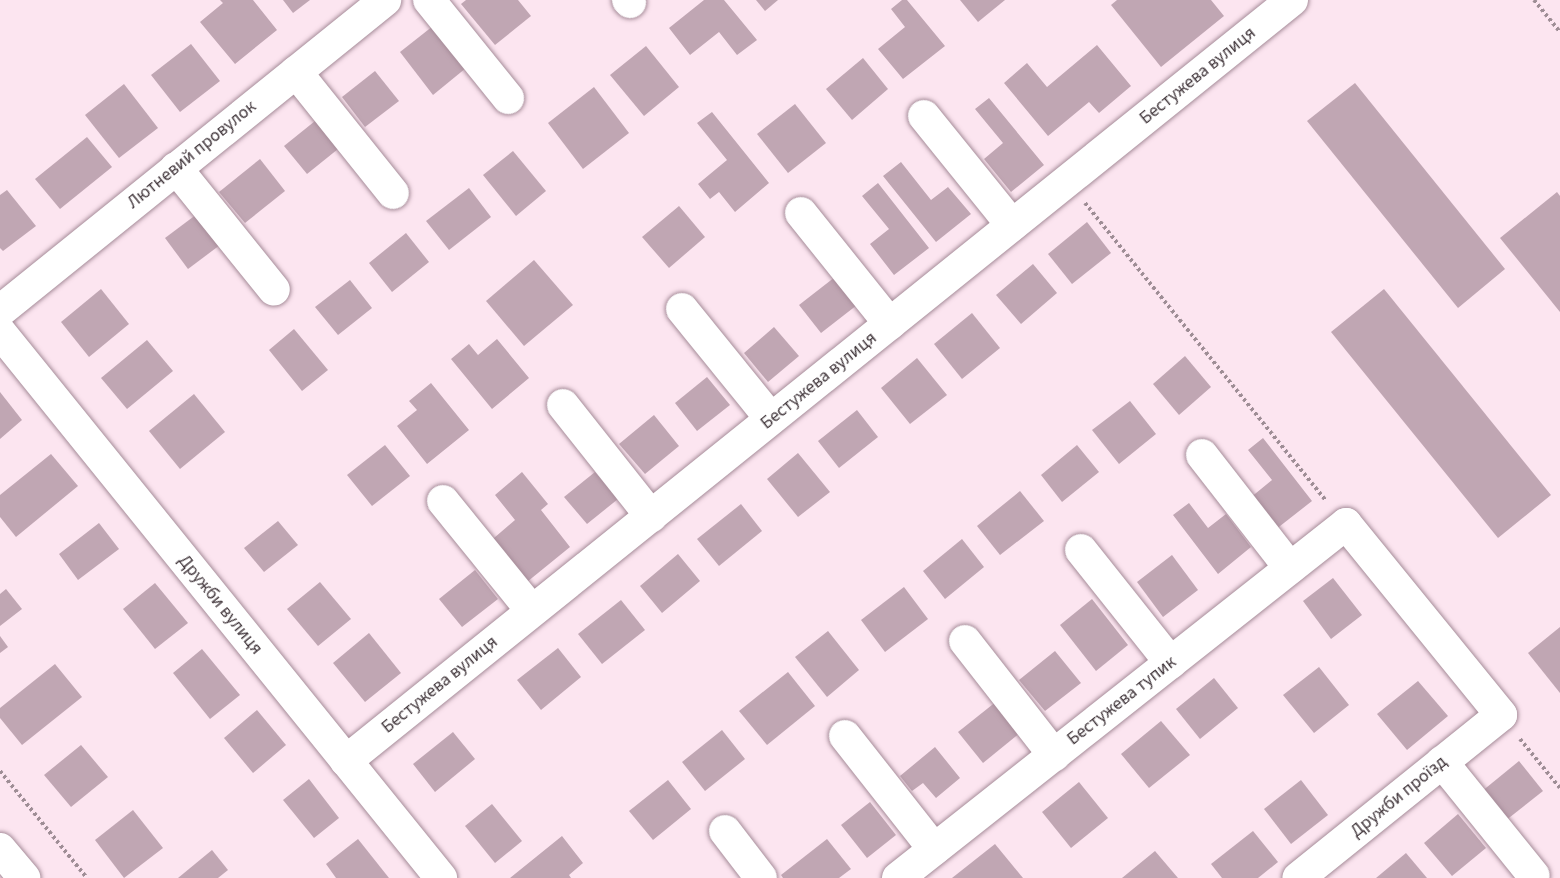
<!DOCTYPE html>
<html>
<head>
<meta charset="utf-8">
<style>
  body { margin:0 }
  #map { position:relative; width:1560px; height:878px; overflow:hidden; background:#fce5f0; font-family:"Source Sans 3",sans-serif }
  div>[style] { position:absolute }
  .building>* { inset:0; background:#c0a6b3 }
  .path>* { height:4px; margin-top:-2px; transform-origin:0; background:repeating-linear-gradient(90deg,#9e8d95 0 3px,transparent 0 6px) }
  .roads { filter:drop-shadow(0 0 2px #a68c99) drop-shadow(0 0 2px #a68c99) }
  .minor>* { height:32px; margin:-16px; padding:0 16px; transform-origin:16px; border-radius:16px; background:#fff }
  span { translate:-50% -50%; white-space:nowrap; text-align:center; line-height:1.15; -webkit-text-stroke:6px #fff; paint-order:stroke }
  .street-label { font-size:18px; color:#40353a }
</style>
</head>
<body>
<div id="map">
  <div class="building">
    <i style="clip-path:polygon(220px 0,253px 0,277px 30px,235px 64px,200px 22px,223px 3px)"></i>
    <i style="clip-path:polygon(283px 0,310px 0,293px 13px)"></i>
    <i style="clip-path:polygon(466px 0,518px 0,531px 16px,495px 45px,461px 4px)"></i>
    <i style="clip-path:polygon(704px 0,724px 0,757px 40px,737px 55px,719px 32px,690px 55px,669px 28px)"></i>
    <i style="clip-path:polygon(756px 0,778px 0,765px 11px)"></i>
    <i style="clip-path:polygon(902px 0,907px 0,945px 46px,903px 79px,878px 49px,905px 27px,891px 9px)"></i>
    <i style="clip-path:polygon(960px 0,1005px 0,978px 22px)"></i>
    <i style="clip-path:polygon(1117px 0,1211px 0,1224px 16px,1161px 67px,1111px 5px)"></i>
    <i style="clip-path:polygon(433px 26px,466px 68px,433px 95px,400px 52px)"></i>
    <i style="clip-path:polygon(191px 44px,220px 81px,180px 112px,151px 75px)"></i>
    <i style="clip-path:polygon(1097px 45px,1131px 86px,1099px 113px,1089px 102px,1048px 136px,1004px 83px,1027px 63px,1047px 87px)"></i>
    <i style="clip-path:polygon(646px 46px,679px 87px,644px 116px,610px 75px)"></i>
    <i style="clip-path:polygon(863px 58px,888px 89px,852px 120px,826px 89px)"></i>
    <i style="clip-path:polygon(375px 71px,399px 101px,365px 127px,342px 97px)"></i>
    <i style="clip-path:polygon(1355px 83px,1505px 269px,1458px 308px,1307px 121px)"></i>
    <i style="clip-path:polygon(124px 84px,158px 128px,119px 158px,85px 115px)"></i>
    <i style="clip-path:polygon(594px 87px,629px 133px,583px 169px,548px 123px)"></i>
    <i style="clip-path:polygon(989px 98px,1044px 165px,1011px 192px,984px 159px,1003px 143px,975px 109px)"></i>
    <i style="clip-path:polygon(795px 104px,826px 143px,788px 173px,757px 134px)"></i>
    <i style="clip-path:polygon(712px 112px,769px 183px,735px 212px,719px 192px,710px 199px,698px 184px,727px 160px,697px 123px)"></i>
    <i style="clip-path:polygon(320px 117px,343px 145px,307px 174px,284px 146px)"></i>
    <i style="clip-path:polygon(87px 137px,112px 167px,60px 209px,35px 179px)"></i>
    <i style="clip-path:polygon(513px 151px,546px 191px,516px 216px,483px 175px)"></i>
    <i style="clip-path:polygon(260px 159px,285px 191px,245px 223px,219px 192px)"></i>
    <i style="clip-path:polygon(901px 162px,931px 200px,948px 187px,971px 214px,936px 242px,883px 176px)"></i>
    <i style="clip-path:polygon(878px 183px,929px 248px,894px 275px,870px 244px,889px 229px,862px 196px)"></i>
    <i style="clip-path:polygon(469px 188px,491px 217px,449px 250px,426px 221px)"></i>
    <i style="clip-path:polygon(7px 190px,36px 226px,3px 251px,0 248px,0 195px)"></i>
    <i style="clip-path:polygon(1557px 192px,1560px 196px,1560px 312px,1500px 238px)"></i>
    <i style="clip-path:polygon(679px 206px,705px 237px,669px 268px,642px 237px)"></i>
    <i style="clip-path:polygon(201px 211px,224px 242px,188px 269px,165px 238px)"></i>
    <i style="clip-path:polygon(1087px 222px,1111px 253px,1072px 284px,1048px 254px)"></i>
    <i style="clip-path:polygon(406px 233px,429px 262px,392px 292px,369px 263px)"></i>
    <i style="clip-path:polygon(534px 260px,573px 305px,524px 346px,486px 301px)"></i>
    <i style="clip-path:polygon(1033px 264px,1057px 293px,1021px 324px,996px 295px)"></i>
    <i style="clip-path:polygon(835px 277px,857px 305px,821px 333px,799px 305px)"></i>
    <i style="clip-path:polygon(350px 280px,372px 308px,338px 335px,315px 307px)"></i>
    <i style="clip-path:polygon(101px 289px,129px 324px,89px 357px,61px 322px)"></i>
    <i style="clip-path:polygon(1384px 289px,1551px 495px,1498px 538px,1331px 332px)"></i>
    <i style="clip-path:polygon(972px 313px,1000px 348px,962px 379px,934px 344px)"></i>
    <i style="clip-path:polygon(774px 327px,799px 356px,768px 382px,744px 353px)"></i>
    <i style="clip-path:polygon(294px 329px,328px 370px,302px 391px,269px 350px)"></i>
    <i style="clip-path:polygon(497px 339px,529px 378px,492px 409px,451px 359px,469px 344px,478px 355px)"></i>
    <i style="clip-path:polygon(147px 340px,173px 371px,127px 409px,101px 378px)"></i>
    <i style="clip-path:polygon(1185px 356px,1211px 387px,1179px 415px,1153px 384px)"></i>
    <i style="clip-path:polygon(917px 358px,947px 395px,910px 424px,881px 388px)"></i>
    <i style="clip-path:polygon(707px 377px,730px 405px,697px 431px,675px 403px)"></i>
    <i style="clip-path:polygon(431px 383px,469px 430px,427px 464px,397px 426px,417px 410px,409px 401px)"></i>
    <i style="clip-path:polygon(0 392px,22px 420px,0 439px)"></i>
    <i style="clip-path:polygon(194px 394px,225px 432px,180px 469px,149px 431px)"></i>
    <i style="clip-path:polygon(1130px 401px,1156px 434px,1119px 464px,1092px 430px)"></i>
    <i style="clip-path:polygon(857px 410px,878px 437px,839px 468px,818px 441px)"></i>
    <i style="clip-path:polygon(654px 415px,679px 446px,645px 474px,619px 444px)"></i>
    <i style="clip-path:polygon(1263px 438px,1312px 501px,1275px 530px,1250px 498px,1272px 480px,1248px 450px)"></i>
    <i style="clip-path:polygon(385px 445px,410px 476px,372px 506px,347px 475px)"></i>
    <i style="clip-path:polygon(1077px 445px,1099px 472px,1062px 502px,1041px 475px)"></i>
    <i style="clip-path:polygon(798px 453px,830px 492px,798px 517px,767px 479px)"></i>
    <i style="clip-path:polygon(51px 454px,78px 486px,16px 537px,0 517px,0 495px)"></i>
    <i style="clip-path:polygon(522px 472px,548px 504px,541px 510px,570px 547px,522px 586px,487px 544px,515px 520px,495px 495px)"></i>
    <i style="clip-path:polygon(595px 472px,618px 499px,587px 524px,564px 497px)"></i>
    <i style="clip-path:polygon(1020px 491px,1044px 521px,1000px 555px,977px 526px)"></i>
    <i style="clip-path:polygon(1189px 503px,1208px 528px,1226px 514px,1251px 547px,1218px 574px,1173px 515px)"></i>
    <i style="clip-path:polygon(741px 504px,762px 531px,719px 566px,697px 539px)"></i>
    <i style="clip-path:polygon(278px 521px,298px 545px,264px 572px,244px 548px)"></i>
    <i style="clip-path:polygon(99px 523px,119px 549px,78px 580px,59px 554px)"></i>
    <i style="clip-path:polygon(962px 539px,984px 567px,945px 599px,923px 571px)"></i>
    <i style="clip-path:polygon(678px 554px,700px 581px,662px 613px,640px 586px)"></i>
    <i style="clip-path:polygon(1172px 555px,1198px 590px,1163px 617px,1137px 582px)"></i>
    <i style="clip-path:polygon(475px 570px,498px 599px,462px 627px,439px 599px)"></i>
    <i style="clip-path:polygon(1333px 578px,1362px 615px,1331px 639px,1303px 601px)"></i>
    <i style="clip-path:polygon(320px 582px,351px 619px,318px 646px,287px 609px)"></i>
    <i style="clip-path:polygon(155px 583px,188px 623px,155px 649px,123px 609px)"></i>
    <i style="clip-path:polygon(904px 587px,928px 619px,885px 652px,861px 620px)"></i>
    <i style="clip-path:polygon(6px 589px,22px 609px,0 626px,0 594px)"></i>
    <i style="clip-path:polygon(1092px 599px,1128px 645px,1096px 671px,1060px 625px)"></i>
    <i style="clip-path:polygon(621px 600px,645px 630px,602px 664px,578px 634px)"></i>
    <i style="clip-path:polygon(1560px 627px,1560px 693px,1528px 653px)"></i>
    <i style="clip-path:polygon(828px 631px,859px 670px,827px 697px,795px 657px)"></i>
    <i style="clip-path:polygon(369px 633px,401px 673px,365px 702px,333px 663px)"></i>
    <i style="clip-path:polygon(0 636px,8px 647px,0 653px)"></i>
    <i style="clip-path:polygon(558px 648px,581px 677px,541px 710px,517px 680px)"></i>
    <i style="clip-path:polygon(202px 649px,240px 695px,210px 719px,173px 673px)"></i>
    <i style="clip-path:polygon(1055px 651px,1081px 683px,1045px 711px,1019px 680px)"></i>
    <i style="clip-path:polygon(55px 664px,82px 697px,22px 745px,0 718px,0 708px)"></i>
    <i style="clip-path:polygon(1319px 667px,1349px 705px,1314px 733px,1283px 695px)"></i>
    <i style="clip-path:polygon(788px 672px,815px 706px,767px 745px,739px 711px)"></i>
    <i style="clip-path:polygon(1214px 678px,1238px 708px,1200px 739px,1176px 709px)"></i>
    <i style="clip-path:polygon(1418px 681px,1448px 716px,1407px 750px,1377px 714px)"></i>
    <i style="clip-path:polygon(997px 701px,1021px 732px,983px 763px,958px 732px)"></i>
    <i style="clip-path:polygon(257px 710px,286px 745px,253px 773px,224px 738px)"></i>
    <i style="clip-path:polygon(1161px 721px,1190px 755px,1149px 788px,1121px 754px)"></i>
    <i style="clip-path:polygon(722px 730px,745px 759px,705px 791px,682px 762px)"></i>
    <i style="clip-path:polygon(453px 732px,475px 759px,435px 792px,413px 764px)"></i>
    <i style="clip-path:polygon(81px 745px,108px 777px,71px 807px,44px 775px)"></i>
    <i style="clip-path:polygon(935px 747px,960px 778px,936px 798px,923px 783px,912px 791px,900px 776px)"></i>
    <i style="clip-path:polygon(1519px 761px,1543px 791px,1505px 821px,1481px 792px)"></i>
    <i style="clip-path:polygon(309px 779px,339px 818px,314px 838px,283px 800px)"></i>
    <i style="clip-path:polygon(668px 780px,691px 809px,653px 840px,629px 811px)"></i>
    <i style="clip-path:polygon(1301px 780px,1328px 815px,1291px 844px,1264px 809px)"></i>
    <i style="clip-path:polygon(1079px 782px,1108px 818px,1071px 848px,1042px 812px)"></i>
    <i style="clip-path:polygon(870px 802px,896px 835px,867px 858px,841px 825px)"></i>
    <i style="clip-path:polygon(492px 804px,522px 841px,495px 863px,465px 826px)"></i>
    <i style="clip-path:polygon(133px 810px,163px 848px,124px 878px,95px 840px)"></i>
    <i style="clip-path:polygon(1458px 814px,1486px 848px,1452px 876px,1424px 843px)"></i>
    <i style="clip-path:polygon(1253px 831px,1278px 862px,1258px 878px,1222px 878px,1211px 864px)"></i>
    <i style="clip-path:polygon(562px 836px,583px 863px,569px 875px,571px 878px,510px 878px)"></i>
    <i style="clip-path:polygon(358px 839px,389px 878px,336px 878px,326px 864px)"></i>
    <i style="clip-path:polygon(827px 839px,851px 869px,839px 878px,783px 878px,781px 875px)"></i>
    <i style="clip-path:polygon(995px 844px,1023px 878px,952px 878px)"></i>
    <i style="clip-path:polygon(212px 850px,228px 870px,218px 878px,178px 878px)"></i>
    <i style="clip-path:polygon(1155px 851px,1178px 878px,1122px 878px)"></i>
    <i style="clip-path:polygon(1406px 853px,1427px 878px,1376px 878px)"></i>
  </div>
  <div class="path">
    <i style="left:1534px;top:0;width:41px;rotate:50.9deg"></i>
    <i style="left:1085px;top:203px;width:383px;rotate:51deg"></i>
    <i style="left:1520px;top:739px;width:63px;rotate:50.8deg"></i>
    <i style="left:0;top:771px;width:138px;rotate:50.9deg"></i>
  </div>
  <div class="roads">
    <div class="minor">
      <i style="left:429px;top:0;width:126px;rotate:51.1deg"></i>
      <i style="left:628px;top:0;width:3px;rotate:45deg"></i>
      <i style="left:296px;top:72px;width:155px;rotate:51.3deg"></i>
      <i style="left:924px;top:116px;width:140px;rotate:51.1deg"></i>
      <i style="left:176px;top:168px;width:156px;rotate:51.2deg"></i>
      <i style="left:801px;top:213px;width:142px;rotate:51.3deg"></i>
      <i style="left:682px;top:309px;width:141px;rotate:51deg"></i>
      <i style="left:0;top:311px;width:495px;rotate:-38.9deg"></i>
      <i style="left:0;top:332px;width:702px;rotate:51.07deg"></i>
      <i style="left:563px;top:405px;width:142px;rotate:51.6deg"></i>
      <i style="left:1202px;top:455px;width:143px;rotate:52.1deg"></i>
      <i style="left:443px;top:501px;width:141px;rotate:51deg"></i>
      <i style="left:1081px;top:550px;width:144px;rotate:51.5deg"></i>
      <i style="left:965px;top:641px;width:145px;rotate:52deg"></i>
      <i style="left:845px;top:736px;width:144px;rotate:51.8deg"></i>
      <i style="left:346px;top:761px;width:1214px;rotate:-38.81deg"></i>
      <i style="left:1442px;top:762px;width:146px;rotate:51.1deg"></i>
      <i style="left:725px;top:831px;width:59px;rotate:52.5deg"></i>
      <i style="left:0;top:849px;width:38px;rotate:50deg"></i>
      <i style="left:898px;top:878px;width:571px;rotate:-38.32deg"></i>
      <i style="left:1346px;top:524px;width:246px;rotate:50.9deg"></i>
      <i style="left:1501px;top:715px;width:260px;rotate:141.2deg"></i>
    </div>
  </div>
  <div class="street-label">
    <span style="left:1198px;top:76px;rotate:-39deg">Бестужева вулиця</span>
    <span style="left:192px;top:155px;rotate:-39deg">Лютневий провулок</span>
    <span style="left:819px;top:381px;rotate:-39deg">Бестужева вулиця</span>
    <span style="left:220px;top:605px;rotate:51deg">Дружби вулиця</span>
    <span style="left:440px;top:685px;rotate:-39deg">Бестужева вулиця</span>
    <span style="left:1122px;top:701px;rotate:-38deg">Бестужева тупик</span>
    <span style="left:1399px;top:797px;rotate:-39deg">Дружби проїзд</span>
  </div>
</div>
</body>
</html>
